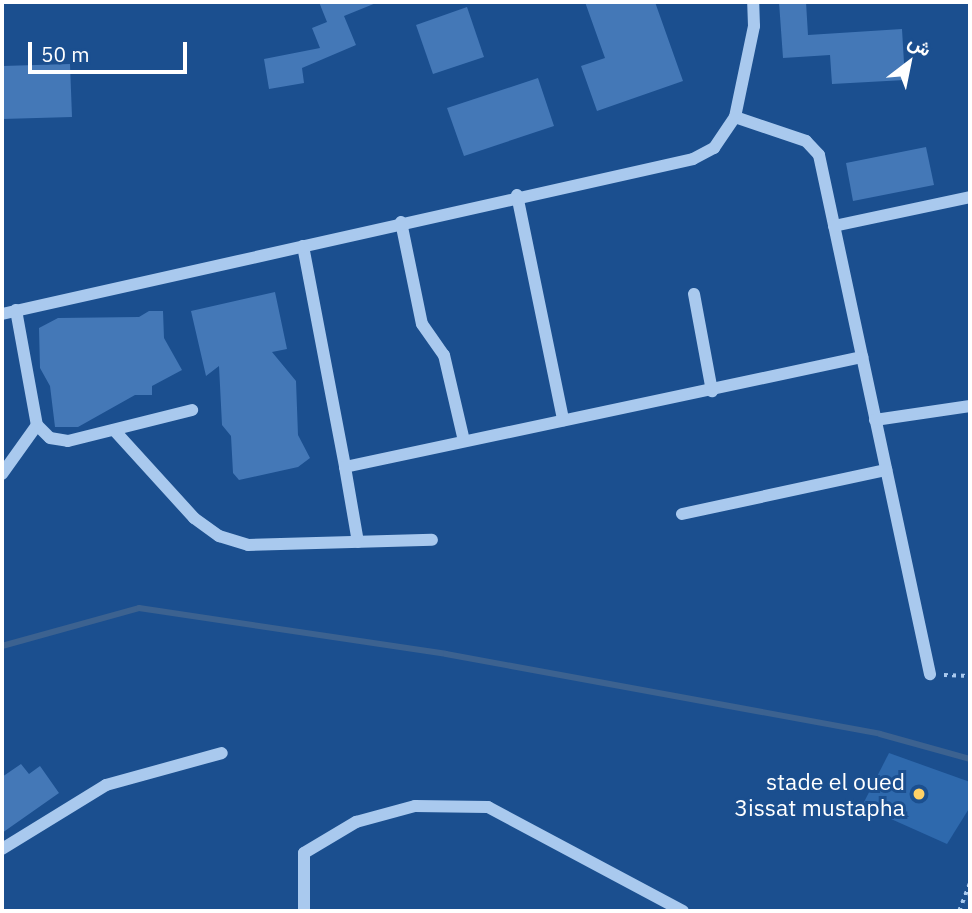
<!DOCTYPE html>
<html>
<head>
<meta charset="utf-8">
<style>
  body { margin:0 }
  #map { position:relative; width:972px; height:913px; overflow:hidden; background:#1b4f8f; font-family:"IBM Plex Sans",Vazirmatn,sans-serif }
  div>[style] { position:absolute }
  .green>* { inset:0; background:#2e69ad }
  .stream>* { height:6px; margin:-3px; padding:0 3px; transform-origin:3px; border-radius:3px; background:#3c6290 }
  .building>* { inset:0; background:#4478b7 }
  .path>* { height:3.5px; margin-top:-1.75px; transform-origin:0; background:repeating-linear-gradient(90deg,#a9c9ee 0 3.5px,transparent 0 8.5px) }
  .minor>* { height:12px; margin:-6px; padding:0 6px; transform-origin:6px; border-radius:6px; background:#a9c9ee }
  .dots>* { width:19px; height:19px; translate:-50% -50%; box-sizing:border-box; border:4px solid #1b4f8f; border-radius:50% }
  span { translate:-50% -50%; white-space:nowrap; text-align:center; line-height:1.15; -webkit-text-stroke:6px #1b4f8f; paint-order:stroke }
  .poi-label { font-size:23px; color:#fff }
  .right { translate:-100% -50%; text-align:right }
  .frame { position:absolute; inset:0; border:4px solid #fff; pointer-events:none }
  .north { position:absolute; left:874px; top:28px; width:70px; height:70px; -webkit-text-stroke:5px #1b4f8f; paint-order:stroke; rotate:32deg; font-size:19px; font-weight:700; line-height:28px; text-align:center; color:#fff }
  .north::after { content:''; display:block; margin:auto; width:24px; height:32px; background:#fff; clip-path:polygon(50% 0,100% 100%,50% 72%,0 100%) }
  .scale { position:absolute; left:28px; top:42px; width:159px; height:32px; box-sizing:border-box; border:4px solid #fff; border-top:0; padding-left:9px; font-size:21px; line-height:24px; white-space:nowrap; color:#fff; -webkit-text-stroke:5px #1b4f8f; paint-order:stroke }
</style>
</head>
<body>
<div id="map">
  <div class="green">
    <i style="clip-path:polygon(889px 753px,970px 782px,970px 807px,947px 844px,862px 806px)"></i>
  </div>
  <div class="stream">
    <i style="left:2px;top:646px;width:142px;rotate:-15.5deg"></i>
    <i style="left:139px;top:608px;width:310px;rotate:8.5deg"></i>
    <i style="left:446px;top:654px;width:441px;rotate:10.4deg"></i>
    <i style="left:880px;top:734px;width:93px;rotate:15.5deg"></i>
  </div>
  <div class="building">
    <i style="clip-path:polygon(319px 2px,376px 3px,344px 16px,356px 45px,302px 68px,304px 83px,269px 89px,264px 59px,320px 48px,312px 28px,327px 22px)"></i>
    <i style="clip-path:polygon(585px 2px,655px 2px,683px 81px,597px 111px,581px 66px,605px 58px)"></i>
    <i style="clip-path:polygon(779px 2px,806px 2px,808px 35px,902px 29px,905px 80px,832px 84px,830px 55px,783px 58px)"></i>
    <i style="clip-path:polygon(467px 7px,484px 57px,433px 74px,416px 25px)"></i>
    <i style="clip-path:polygon(70px 64px,72px 117px,2px 119px,2px 66px)"></i>
    <i style="clip-path:polygon(538px 78px,554px 126px,464px 156px,447px 108px)"></i>
    <i style="clip-path:polygon(926px 147px,934px 185px,853px 201px,846px 163px)"></i>
    <i style="clip-path:polygon(275px 292px,287px 349px,272px 352px,296px 381px,298px 435px,310px 458px,298px 467px,239px 480px,233px 473px,231px 436px,222px 425px,219px 366px,206px 376px,191px 311px)"></i>
    <i style="clip-path:polygon(149px 311px,163px 311px,164px 338px,182px 370px,152px 386px,152px 395px,135px 395px,78px 427px,55px 427px,50px 386px,40px 368px,39px 328px,58px 318px,139px 317px)"></i>
    <i style="clip-path:polygon(21px 764px,29px 774px,40px 766px,59px 793px,2px 833px,2px 777px)"></i>
  </div>
  <div class="path">
    <i style="left:944px;top:675px;width:26px;rotate:2deg"></i>
    <i style="left:959px;top:911px;width:31px;rotate:-69deg"></i>
  </div>
  <div class="minor">
    <i style="left:735px;top:117px;width:75px;rotate:18.7deg"></i>
    <i style="left:806px;top:141px;width:19px;rotate:47deg"></i>
    <i style="left:819px;top:155px;width:531px;rotate:77.93deg"></i>
    <i style="left:517px;top:195px;width:230px;rotate:78.4deg"></i>
    <i style="left:401px;top:222px;width:104px;rotate:78.4deg"></i>
    <i style="left:422px;top:324px;width:38px;rotate:55deg"></i>
    <i style="left:444px;top:355px;width:88px;rotate:76.9deg"></i>
    <i style="left:834px;top:226px;width:139px;rotate:-12deg"></i>
    <i style="left:303px;top:246px;width:225px;rotate:79.2deg"></i>
    <i style="left:345px;top:467px;width:529px;rotate:-12.01deg"></i>
    <i style="left:694px;top:294px;width:99px;rotate:79.5deg"></i>
    <i style="left:16px;top:310px;width:117px;rotate:79.7deg"></i>
    <i style="left:37px;top:425px;width:18px;rotate:45deg"></i>
    <i style="left:50px;top:438px;width:18px;rotate:9deg"></i>
    <i style="left:68px;top:441px;width:128px;rotate:-14deg"></i>
    <i style="left:2px;top:314px;width:708px;rotate:-12.64deg"></i>
    <i style="left:693px;top:159px;width:24px;rotate:-28deg"></i>
    <i style="left:714px;top:148px;width:37px;rotate:-56deg"></i>
    <i style="left:735px;top:117px;width:93px;rotate:-78.2deg"></i>
    <i style="left:754px;top:26px;width:24px;rotate:-92deg"></i>
    <i style="left:875px;top:420px;width:96px;rotate:-8.4deg"></i>
    <i style="left:114px;top:430px;width:119px;rotate:47.7deg"></i>
    <i style="left:194px;top:518px;width:31px;rotate:36deg"></i>
    <i style="left:219px;top:536px;width:30px;rotate:17deg"></i>
    <i style="left:248px;top:545px;width:184px;rotate:-1.6deg"></i>
    <i style="left:345px;top:467px;width:76px;rotate:80.2deg"></i>
    <i style="left:2px;top:474px;width:60px;rotate:-54.5deg"></i>
    <i style="left:682px;top:514px;width:209px;rotate:-12.2deg"></i>
    <i style="left:2px;top:849px;width:122px;rotate:-31.6deg"></i>
    <i style="left:106px;top:785px;width:120px;rotate:-15.4deg"></i>
    <i style="left:304px;top:911px;width:58px;rotate:-90deg"></i>
    <i style="left:304px;top:853px;width:61px;rotate:-30.8deg"></i>
    <i style="left:356px;top:822px;width:61px;rotate:-15.2deg"></i>
    <i style="left:415px;top:806px;width:73px;rotate:0.8deg"></i>
    <i style="left:488px;top:807px;width:221px;rotate:28.1deg"></i>
  </div>
  <div class="dots">
    <i style="left:919px;top:794px;background:#ffd166"></i>
  </div>
  <div class="poi-label">
    <span class="right" style="left:905px;top:794px">stade el oued<br>3issat mustapha</span>
  </div>
  <div class="frame"></div>
  <div class="north">ش</div>
  <div class="scale">50 m</div>
</div>
</body>
</html>
